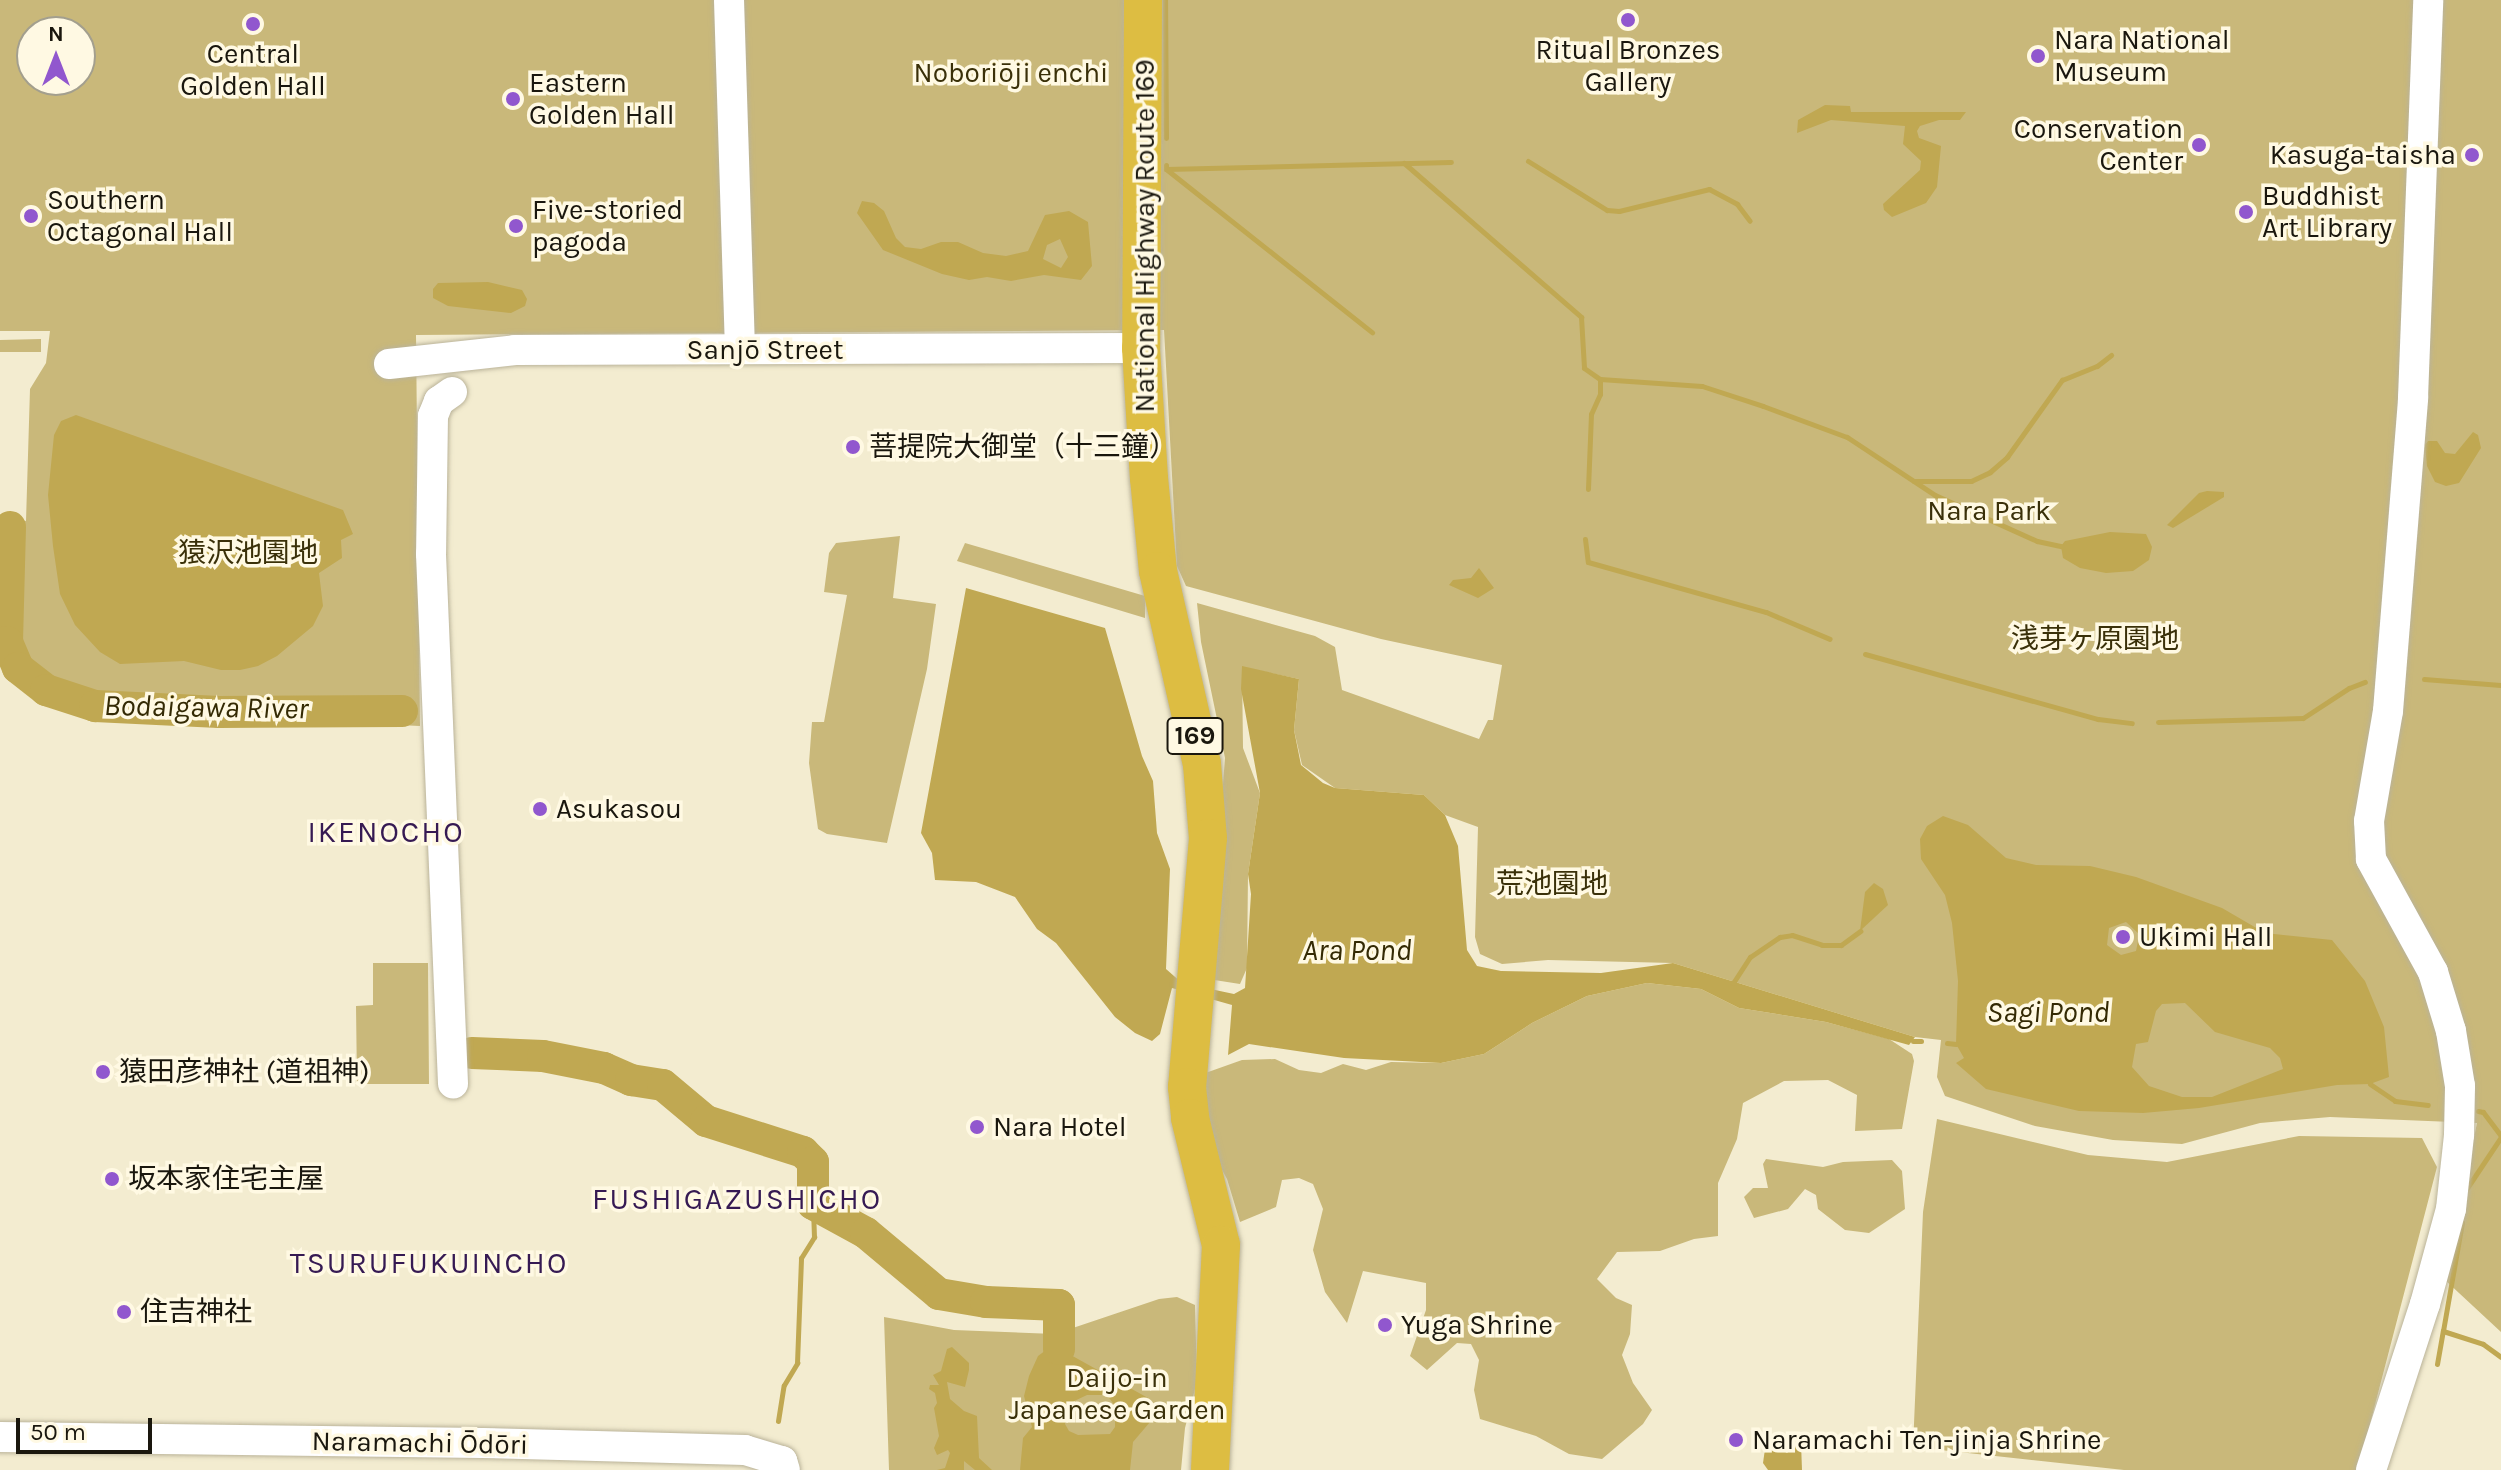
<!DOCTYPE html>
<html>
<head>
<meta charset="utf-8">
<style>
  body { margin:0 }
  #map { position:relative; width:2501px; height:1470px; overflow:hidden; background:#f3ecd0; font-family:Karla,"Noto Sans JP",sans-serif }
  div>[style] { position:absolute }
  .green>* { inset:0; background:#c9b87a }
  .water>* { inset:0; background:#c0a852 }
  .stream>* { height:5px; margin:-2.5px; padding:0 2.5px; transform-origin:2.5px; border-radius:2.5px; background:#c0a852 }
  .river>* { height:32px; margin:-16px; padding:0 16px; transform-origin:16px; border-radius:16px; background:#c0a852 }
  .roads { filter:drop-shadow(0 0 2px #bab399) drop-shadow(0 0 2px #bab399) }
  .secondary>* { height:30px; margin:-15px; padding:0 15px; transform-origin:15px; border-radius:15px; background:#fff }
  .highway>* { height:38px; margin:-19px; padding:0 19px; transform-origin:19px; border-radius:19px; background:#ddbd42 }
  .dots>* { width:22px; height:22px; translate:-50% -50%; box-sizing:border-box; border:4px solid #fff9e3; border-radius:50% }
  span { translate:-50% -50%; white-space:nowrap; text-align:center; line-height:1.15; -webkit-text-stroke:7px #fff9e3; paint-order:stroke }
  .shield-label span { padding:2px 6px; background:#fff9e3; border:2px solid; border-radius:6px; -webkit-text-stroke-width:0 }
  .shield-label { font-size:26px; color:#1a170e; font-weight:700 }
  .poi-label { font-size:28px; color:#1a170e }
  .left { translate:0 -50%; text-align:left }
  .right { translate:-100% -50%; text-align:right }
  .park-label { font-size:28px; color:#3a3009 }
  .street-label { font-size:28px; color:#1a170e }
  .water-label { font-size:30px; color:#342a04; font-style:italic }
  .neighbourhood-label { font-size:30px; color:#361a53; letter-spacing:2px }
  .north { position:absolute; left:16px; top:16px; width:80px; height:80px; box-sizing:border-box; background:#fff9e3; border:2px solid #a39f8e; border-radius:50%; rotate:0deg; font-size:22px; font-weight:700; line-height:32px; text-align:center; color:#1a170e }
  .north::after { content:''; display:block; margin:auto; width:28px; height:36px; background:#9157ce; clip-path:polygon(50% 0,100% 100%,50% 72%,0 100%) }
  .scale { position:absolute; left:16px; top:1418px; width:136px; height:36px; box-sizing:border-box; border:4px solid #1a170e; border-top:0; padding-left:10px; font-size:24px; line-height:28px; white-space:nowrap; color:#1a170e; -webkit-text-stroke:6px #fff9e3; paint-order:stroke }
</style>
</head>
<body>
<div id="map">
  <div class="green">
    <i style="clip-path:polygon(evenodd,0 0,2501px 0,2501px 1332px,2445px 1280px,2477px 1123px,2330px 1117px,2260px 1123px,2182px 1144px,2113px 1140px,2035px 1126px,1945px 1096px,1937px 1077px,1941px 1040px,1915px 1037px,1673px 963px,1548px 960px,1502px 964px,1480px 954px,1475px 937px,1478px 827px,1445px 815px,1424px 795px,1335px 788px,1302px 765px,1294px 730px,1299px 679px,1242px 667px,1243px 748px,1260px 793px,1248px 874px,1247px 968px,1240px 984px,1208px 979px,1225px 758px,1201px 642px,1197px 603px,1315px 636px,1335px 647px,1342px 690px,1479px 739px,1488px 720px,1493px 720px,1502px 665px,1381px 639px,1186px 586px,1177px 566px,1164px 330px,416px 335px,420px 726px,87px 711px,40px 691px,24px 678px,6px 653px,3px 640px,5px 518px,26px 521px,30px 389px,46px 363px,50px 331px,0 331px,0 0,32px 32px,80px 32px,80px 80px,32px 80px,32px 32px)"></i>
    <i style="clip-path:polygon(41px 339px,41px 352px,0 352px,0 340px)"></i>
    <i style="clip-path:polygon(900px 536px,893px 598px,936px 604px,927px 669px,887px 843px,827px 834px,818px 829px,809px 763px,812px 722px,824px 722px,847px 595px,824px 592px,829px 553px,836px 543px)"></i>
    <i style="clip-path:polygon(965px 543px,1145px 596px,1145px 618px,957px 561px)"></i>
    <i style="clip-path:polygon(373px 963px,428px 963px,429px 1084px,357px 1084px,356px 1006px,373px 1005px)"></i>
    <i style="clip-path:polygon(1647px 983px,1701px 989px,1739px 1008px,1826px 1022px,1889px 1039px,1912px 1054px,1914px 1061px,1902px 1129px,1855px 1131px,1857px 1095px,1828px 1080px,1784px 1081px,1743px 1103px,1737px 1139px,1718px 1183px,1718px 1236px,1694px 1239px,1660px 1251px,1617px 1252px,1597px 1279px,1616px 1298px,1632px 1305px,1630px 1334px,1622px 1355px,1633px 1383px,1652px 1410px,1643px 1424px,1602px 1459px,1569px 1454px,1536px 1436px,1480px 1419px,1474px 1390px,1479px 1360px,1471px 1344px,1457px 1343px,1427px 1370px,1410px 1356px,1426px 1310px,1426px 1283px,1363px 1271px,1347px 1323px,1325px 1292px,1313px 1250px,1323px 1209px,1313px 1184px,1299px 1178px,1282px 1180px,1276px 1207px,1240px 1222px,1227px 1179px,1201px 1131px,1197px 1076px,1242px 1060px,1275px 1059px,1299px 1070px,1321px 1073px,1343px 1064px,1366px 1070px,1391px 1062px,1441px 1063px,1484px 1054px,1532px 1023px,1587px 996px)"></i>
    <i style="clip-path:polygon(1937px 1119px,2088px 1155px,2167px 1162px,2299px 1136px,2422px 1138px,2437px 1167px,2358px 1470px,2124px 1470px,1913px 1447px,1923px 1212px)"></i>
    <i style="clip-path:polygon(1766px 1159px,1823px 1167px,1843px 1162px,1892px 1160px,1902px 1171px,1905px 1209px,1869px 1233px,1845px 1230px,1818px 1209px,1816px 1195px,1805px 1189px,1788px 1209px,1754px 1218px,1744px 1197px,1753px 1188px,1768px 1188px,1763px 1164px)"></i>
    <i style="clip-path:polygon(1177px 1297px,1195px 1305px,1196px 1343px,1196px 1385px,1185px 1428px,1181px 1470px,889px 1470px,884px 1317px,954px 1330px,1055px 1334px,1159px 1299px)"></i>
  </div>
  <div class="water">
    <i style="clip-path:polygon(1825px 105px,1850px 106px,1851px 112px,1966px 112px,1960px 120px,1939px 120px,1920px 126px,1917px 131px,1919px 138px,1941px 146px,1937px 187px,1926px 203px,1892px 217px,1884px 210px,1883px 204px,1920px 170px,1921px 161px,1903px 144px,1905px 126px,1831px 120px,1797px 133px,1798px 120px)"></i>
    <i style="clip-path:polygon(evenodd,862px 201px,874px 203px,884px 211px,896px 238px,905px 247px,921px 249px,941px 242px,958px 242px,983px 253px,1006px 256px,1028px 251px,1045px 215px,1069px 211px,1088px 222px,1092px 266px,1081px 280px,1044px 275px,1011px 281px,987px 277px,969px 280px,942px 274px,883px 250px,857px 213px,862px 201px,1060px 239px,1068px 257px,1061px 268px,1043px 259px,1047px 245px,1060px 239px)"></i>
    <i style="clip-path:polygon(488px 282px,522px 290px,527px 299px,525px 306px,511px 313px,448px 306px,433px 298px,433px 289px,438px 283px)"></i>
    <i style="clip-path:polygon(76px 415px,343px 510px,353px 534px,341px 540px,342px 558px,319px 573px,323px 606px,313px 626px,277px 656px,258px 666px,240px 670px,221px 670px,184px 661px,120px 664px,100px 652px,75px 625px,60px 594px,53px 546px,48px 495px,54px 435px,61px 421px)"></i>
    <i style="clip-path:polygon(2473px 432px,2478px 435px,2481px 448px,2459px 483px,2446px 486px,2435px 482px,2427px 466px,2425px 445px,2428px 441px,2437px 441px,2445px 453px,2455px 454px)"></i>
    <i style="clip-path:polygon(2207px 491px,2224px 492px,2224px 497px,2173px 528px,2167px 525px,2199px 493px)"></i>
    <i style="clip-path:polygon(2110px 532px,2146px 534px,2152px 547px,2149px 560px,2133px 571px,2106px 573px,2080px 568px,2063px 558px,2061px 546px,2065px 541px)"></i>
    <i style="clip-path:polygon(1479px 568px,1494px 588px,1478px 598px,1449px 585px,1453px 580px,1471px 578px)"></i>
    <i style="clip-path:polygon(966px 588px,1105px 628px,1142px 756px,1153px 781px,1157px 833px,1170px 869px,1166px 969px,1182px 983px,1234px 994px,1245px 988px,1251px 894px,1248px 874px,1260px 793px,1241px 689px,1242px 666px,1299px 679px,1294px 730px,1301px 765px,1323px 783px,1335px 788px,1424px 795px,1445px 815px,1458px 846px,1467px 950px,1477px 966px,1501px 971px,1601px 973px,1673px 963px,1915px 1037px,1909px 1045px,1826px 1022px,1739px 1008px,1701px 989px,1647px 983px,1587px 996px,1532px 1023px,1484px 1054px,1441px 1063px,1344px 1058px,1249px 1044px,1228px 1055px,1232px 1005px,1172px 988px,1160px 1034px,1152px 1041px,1135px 1033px,1115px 1017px,1056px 943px,1037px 929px,1015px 897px,976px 882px,935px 880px,932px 853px,921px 833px)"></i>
    <i style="clip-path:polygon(evenodd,1943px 816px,1968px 825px,2006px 858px,2036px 865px,2090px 866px,2136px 877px,2222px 908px,2265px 933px,2332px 940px,2365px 981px,2384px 1027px,2389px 1077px,2370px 1084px,2337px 1085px,2199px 1108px,2143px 1113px,2079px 1111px,1986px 1089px,1956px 1063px,1964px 1058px,1956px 1044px,1958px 981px,1952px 923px,1945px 895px,1921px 859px,1920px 839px,1927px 826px,1943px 816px,2126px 922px,2139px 934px,2138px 941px,2136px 951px,2121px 955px,2107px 945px,2109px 928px,2126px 922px,1943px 816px,2185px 1003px,2215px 1032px,2270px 1048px,2280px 1058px,2283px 1069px,2212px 1097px,2182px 1097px,2149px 1086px,2132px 1067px,2136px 1044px,2148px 1042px,2156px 1011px,2162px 1004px,2185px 1003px)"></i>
    <i style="clip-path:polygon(1874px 883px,1883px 889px,1888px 905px,1860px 931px,1865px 892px)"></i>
    <i style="clip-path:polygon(952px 1347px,969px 1363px,969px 1370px,965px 1387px,947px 1382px,950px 1399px,964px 1411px,977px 1416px,979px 1458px,992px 1470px,975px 1470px,964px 1461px,964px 1470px,937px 1470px,945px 1468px,950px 1453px,948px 1450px,937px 1455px,934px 1448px,939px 1436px,934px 1408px,937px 1403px,935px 1393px,929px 1389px,930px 1385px,939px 1385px,933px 1375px,941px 1371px,947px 1349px)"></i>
    <i style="clip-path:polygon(evenodd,1060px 1349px,1148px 1398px,1150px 1422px,1133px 1442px,1130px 1470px,1020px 1470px,1023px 1438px,1032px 1427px,1024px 1396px,1029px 1376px,1038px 1356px,1046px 1350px,1060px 1349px,1087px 1395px,1107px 1395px,1115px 1406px,1115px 1427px,1110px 1434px,1078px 1435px,1069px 1431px,1065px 1424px,1068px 1404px,1087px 1395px)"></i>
    <i style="clip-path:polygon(1801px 1443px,1802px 1470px,1768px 1470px,1763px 1463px,1765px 1449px,1770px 1444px)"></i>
  </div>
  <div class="stream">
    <i style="left:1165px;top:0;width:138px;rotate:89.6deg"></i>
    <i style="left:1528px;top:161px;width:93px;rotate:31.8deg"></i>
    <i style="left:1607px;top:210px;width:12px;rotate:5deg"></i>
    <i style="left:1619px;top:211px;width:93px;rotate:-13.7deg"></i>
    <i style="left:1709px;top:189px;width:32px;rotate:28deg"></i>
    <i style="left:1737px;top:204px;width:21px;rotate:53deg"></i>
    <i style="left:1404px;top:163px;width:235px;rotate:41deg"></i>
    <i style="left:1581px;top:317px;width:51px;rotate:86.6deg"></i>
    <i style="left:1584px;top:368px;width:19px;rotate:35deg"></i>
    <i style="left:1600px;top:379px;width:15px;rotate:90deg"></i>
    <i style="left:1600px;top:394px;width:22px;rotate:114deg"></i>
    <i style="left:1591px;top:414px;width:75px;rotate:92.3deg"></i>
    <i style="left:1166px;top:165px;width:4px;rotate:90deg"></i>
    <i style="left:1166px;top:169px;width:285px;rotate:-1.4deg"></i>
    <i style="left:1166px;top:169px;width:263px;rotate:38.4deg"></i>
    <i style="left:1600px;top:379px;width:102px;rotate:3.9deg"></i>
    <i style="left:1702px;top:386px;width:64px;rotate:18.2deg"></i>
    <i style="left:1763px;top:406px;width:90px;rotate:20.3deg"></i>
    <i style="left:1847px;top:437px;width:105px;rotate:33.4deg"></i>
    <i style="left:1935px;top:495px;width:112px;rotate:24.3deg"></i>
    <i style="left:2037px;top:541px;width:25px;rotate:12deg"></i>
    <i style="left:1914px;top:481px;width:57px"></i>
    <i style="left:1971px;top:481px;width:21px;rotate:-25deg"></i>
    <i style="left:1990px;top:472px;width:23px;rotate:-41deg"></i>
    <i style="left:2007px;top:457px;width:95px;rotate:-54.5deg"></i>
    <i style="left:2062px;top:380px;width:38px;rotate:-22deg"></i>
    <i style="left:2097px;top:366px;width:18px;rotate:-38deg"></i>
    <i style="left:1585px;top:539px;width:23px;rotate:83deg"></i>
    <i style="left:1588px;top:562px;width:185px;rotate:15.7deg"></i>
    <i style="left:1766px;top:612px;width:69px;rotate:22.9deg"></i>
    <i style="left:1865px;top:654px;width:242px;rotate:15.6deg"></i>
    <i style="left:2098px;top:719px;width:34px;rotate:7deg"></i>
    <i style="left:2424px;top:679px;width:77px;rotate:4.5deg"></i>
    <i style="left:2158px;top:722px;width:145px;rotate:-1.6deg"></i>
    <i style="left:2303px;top:718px;width:55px;rotate:-33.1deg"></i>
    <i style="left:2349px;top:688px;width:17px;rotate:-21deg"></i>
    <i style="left:1733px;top:983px;width:31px;rotate:-57deg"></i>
    <i style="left:1750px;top:957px;width:36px;rotate:-34deg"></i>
    <i style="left:1780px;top:937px;width:12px;rotate:-9deg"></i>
    <i style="left:1792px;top:935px;width:32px;rotate:18deg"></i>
    <i style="left:1822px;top:945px;width:19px"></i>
    <i style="left:1841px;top:945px;width:24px;rotate:-36deg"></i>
    <i style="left:1913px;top:1041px;width:8px"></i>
    <i style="left:1947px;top:1043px;width:9px;rotate:6deg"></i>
    <i style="left:2370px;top:1084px;width:30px;rotate:34deg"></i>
    <i style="left:2395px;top:1101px;width:33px;rotate:7deg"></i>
    <i style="left:2478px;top:1111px;width:5px;rotate:11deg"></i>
    <i style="left:2483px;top:1112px;width:30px;rotate:53deg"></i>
    <i style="left:2467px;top:1188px;width:61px;rotate:-56.3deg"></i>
    <i style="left:2462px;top:1222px;width:111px;rotate:99.9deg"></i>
    <i style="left:2443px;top:1331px;width:42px;rotate:18deg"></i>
    <i style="left:2483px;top:1344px;width:22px;rotate:36deg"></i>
    <i style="left:2437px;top:1364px;width:34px;rotate:-80deg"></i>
    <i style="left:778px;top:1421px;width:36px;rotate:-81deg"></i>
    <i style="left:784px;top:1385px;width:26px;rotate:-59deg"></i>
    <i style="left:797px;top:1363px;width:105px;rotate:-87.8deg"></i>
    <i style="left:801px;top:1258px;width:25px;rotate:-58deg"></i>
    <i style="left:814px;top:1237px;width:33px;rotate:-92deg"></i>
  </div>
  <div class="river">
    <i style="left:10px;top:527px;width:115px;rotate:91.5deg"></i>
    <i style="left:7px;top:642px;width:28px;rotate:67deg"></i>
    <i style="left:18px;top:668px;width:36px;rotate:38deg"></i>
    <i style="left:46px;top:690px;width:52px;rotate:18.1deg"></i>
    <i style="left:95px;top:706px;width:124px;rotate:2.8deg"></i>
    <i style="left:219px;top:712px;width:183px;rotate:-0.3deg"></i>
    <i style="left:472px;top:1053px;width:71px;rotate:2.4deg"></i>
    <i style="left:543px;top:1056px;width:62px;rotate:11.1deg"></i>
    <i style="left:604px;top:1068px;width:30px;rotate:24deg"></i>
    <i style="left:631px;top:1080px;width:32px;rotate:9deg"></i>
    <i style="left:663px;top:1085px;width:56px;rotate:39.9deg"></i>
    <i style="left:706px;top:1121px;width:102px;rotate:17.7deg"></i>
    <i style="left:803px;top:1152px;width:14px;rotate:45deg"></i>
    <i style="left:813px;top:1162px;width:42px;rotate:90deg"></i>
    <i style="left:813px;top:1204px;width:60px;rotate:28.7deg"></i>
    <i style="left:866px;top:1233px;width:95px;rotate:39.9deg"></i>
    <i style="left:939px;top:1294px;width:48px;rotate:9.7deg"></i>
    <i style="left:986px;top:1302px;width:73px;rotate:2.4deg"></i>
    <i style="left:1059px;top:1305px;width:44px;rotate:90deg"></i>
  </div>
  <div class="roads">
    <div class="secondary">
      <i style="left:729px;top:0;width:349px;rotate:88.2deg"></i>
      <i style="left:389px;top:364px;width:127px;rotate:-6.3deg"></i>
      <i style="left:515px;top:350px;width:626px;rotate:-0.18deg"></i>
      <i style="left:452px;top:392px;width:16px;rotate:145deg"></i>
      <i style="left:439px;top:401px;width:16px;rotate:112deg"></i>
      <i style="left:433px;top:416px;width:138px;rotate:90.8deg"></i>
      <i style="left:431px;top:554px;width:530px;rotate:87.62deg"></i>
      <i style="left:0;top:1437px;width:482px;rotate:0.7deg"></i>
      <i style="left:482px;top:1443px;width:263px;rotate:1.5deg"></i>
      <i style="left:745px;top:1450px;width:39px;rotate:17deg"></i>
      <i style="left:782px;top:1461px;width:9px;rotate:72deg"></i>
      <i style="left:2371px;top:1470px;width:175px;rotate:-72deg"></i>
      <i style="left:2425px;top:1304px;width:98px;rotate:-74.7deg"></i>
      <i style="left:2451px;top:1209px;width:74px;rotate:-83.8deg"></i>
      <i style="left:2459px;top:1135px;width:49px;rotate:-88.8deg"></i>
      <i style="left:2460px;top:1086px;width:56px;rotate:-99.3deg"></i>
      <i style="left:2451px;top:1031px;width:62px;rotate:-107deg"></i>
      <i style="left:2433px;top:972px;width:129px;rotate:-118.8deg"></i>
      <i style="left:2371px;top:859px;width:38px;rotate:-93deg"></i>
      <i style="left:2369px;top:821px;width:112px;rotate:-80.2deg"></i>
      <i style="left:2388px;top:711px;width:314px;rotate:-85.4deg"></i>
      <i style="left:2413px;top:398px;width:398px;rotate:-87.8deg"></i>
    </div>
    <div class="highway">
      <i style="left:1143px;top:0;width:348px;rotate:90.3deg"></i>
      <i style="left:1141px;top:348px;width:130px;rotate:86.5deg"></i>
      <i style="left:1149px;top:478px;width:93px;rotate:84.5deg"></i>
      <i style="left:1158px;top:571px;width:198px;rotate:77.2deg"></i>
      <i style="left:1202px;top:764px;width:74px;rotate:85.4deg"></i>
      <i style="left:1208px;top:838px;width:250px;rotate:94.8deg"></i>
      <i style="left:1187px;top:1087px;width:31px;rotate:84deg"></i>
      <i style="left:1190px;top:1118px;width:131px;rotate:76.3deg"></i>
      <i style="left:1221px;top:1245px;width:225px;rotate:92.8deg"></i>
    </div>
  </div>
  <div class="dots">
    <i style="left:1628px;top:20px;background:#9157ce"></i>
    <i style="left:253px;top:24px;background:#9157ce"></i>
    <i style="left:2038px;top:56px;background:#9157ce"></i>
    <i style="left:513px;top:99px;background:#9157ce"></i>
    <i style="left:2199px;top:145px;background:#9157ce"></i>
    <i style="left:2472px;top:155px;background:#9157ce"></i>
    <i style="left:2246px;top:212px;background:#9157ce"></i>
    <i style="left:31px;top:216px;background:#9157ce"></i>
    <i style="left:516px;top:226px;background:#9157ce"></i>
    <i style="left:853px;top:447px;background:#9157ce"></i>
    <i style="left:540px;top:809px;background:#9157ce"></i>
    <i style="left:2123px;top:937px;background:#9157ce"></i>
    <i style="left:103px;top:1072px;background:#9157ce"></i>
    <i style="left:977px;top:1127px;background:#9157ce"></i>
    <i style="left:112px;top:1179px;background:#9157ce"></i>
    <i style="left:124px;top:1312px;background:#9157ce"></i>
    <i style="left:1385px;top:1325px;background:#9157ce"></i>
    <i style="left:1736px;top:1440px;background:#9157ce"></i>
  </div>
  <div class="shield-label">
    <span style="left:1195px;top:736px">169</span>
  </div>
  <div class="poi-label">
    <span class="left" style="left:2054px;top:56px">Nara National<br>Museum</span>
    <span style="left:1628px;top:66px">Ritual Bronzes<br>Gallery</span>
    <span style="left:253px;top:70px">Central<br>Golden Hall</span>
    <span class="left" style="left:529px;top:99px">Eastern<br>Golden Hall</span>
    <span class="right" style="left:2183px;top:145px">Conservation<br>Center</span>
    <span class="right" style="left:2456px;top:155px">Kasuga-taisha</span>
    <span class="left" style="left:2262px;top:212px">Buddhist<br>Art Library</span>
    <span class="left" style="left:47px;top:216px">Southern<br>Octagonal Hall</span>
    <span class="left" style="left:532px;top:226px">Five-storied<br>pagoda</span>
    <span class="left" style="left:869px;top:447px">菩提院大御堂（十三鐘）</span>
    <span class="left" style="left:556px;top:809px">Asukasou</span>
    <span class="left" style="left:2139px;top:937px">Ukimi Hall</span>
    <span class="left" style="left:119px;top:1072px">猿田彦神社 (道祖神)</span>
    <span class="left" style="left:993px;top:1127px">Nara Hotel</span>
    <span class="left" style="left:128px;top:1179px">坂本家住宅主屋</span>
    <span class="left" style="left:140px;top:1312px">住吉神社</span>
    <span class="left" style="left:1401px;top:1325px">Yuga Shrine</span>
    <span class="left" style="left:1752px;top:1440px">Naramachi Ten-jinja Shrine</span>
  </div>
  <div class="park-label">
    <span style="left:1011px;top:73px">Noboriōji enchi</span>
    <span style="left:1989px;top:511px">Nara Park</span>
    <span style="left:248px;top:553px">猿沢池園地</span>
    <span style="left:2095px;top:639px">浅芽ヶ原園地</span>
    <span style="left:1552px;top:884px">荒池園地</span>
    <span style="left:1117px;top:1394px">Daijo-in<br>Japanese Garden</span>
  </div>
  <div class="street-label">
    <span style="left:1145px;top:236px;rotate:-90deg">National Highway Route 169</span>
    <span style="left:765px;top:350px">Sanjō Street</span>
    <span style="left:420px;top:1443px;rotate:1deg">Naramachi Ōdōri</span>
  </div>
  <div class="water-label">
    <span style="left:206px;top:707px;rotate:1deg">Bodaigawa River</span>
    <span style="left:1357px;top:950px">Ara Pond</span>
    <span style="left:2048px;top:1012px">Sagi Pond</span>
  </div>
  <div class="neighbourhood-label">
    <span style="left:386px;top:832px">IKENOCHO</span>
    <span style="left:737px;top:1199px">FUSHIGAZUSHICHO</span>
    <span style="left:429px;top:1263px">TSURUFUKUINCHO</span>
  </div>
  <div class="north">N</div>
  <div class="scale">50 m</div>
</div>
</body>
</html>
